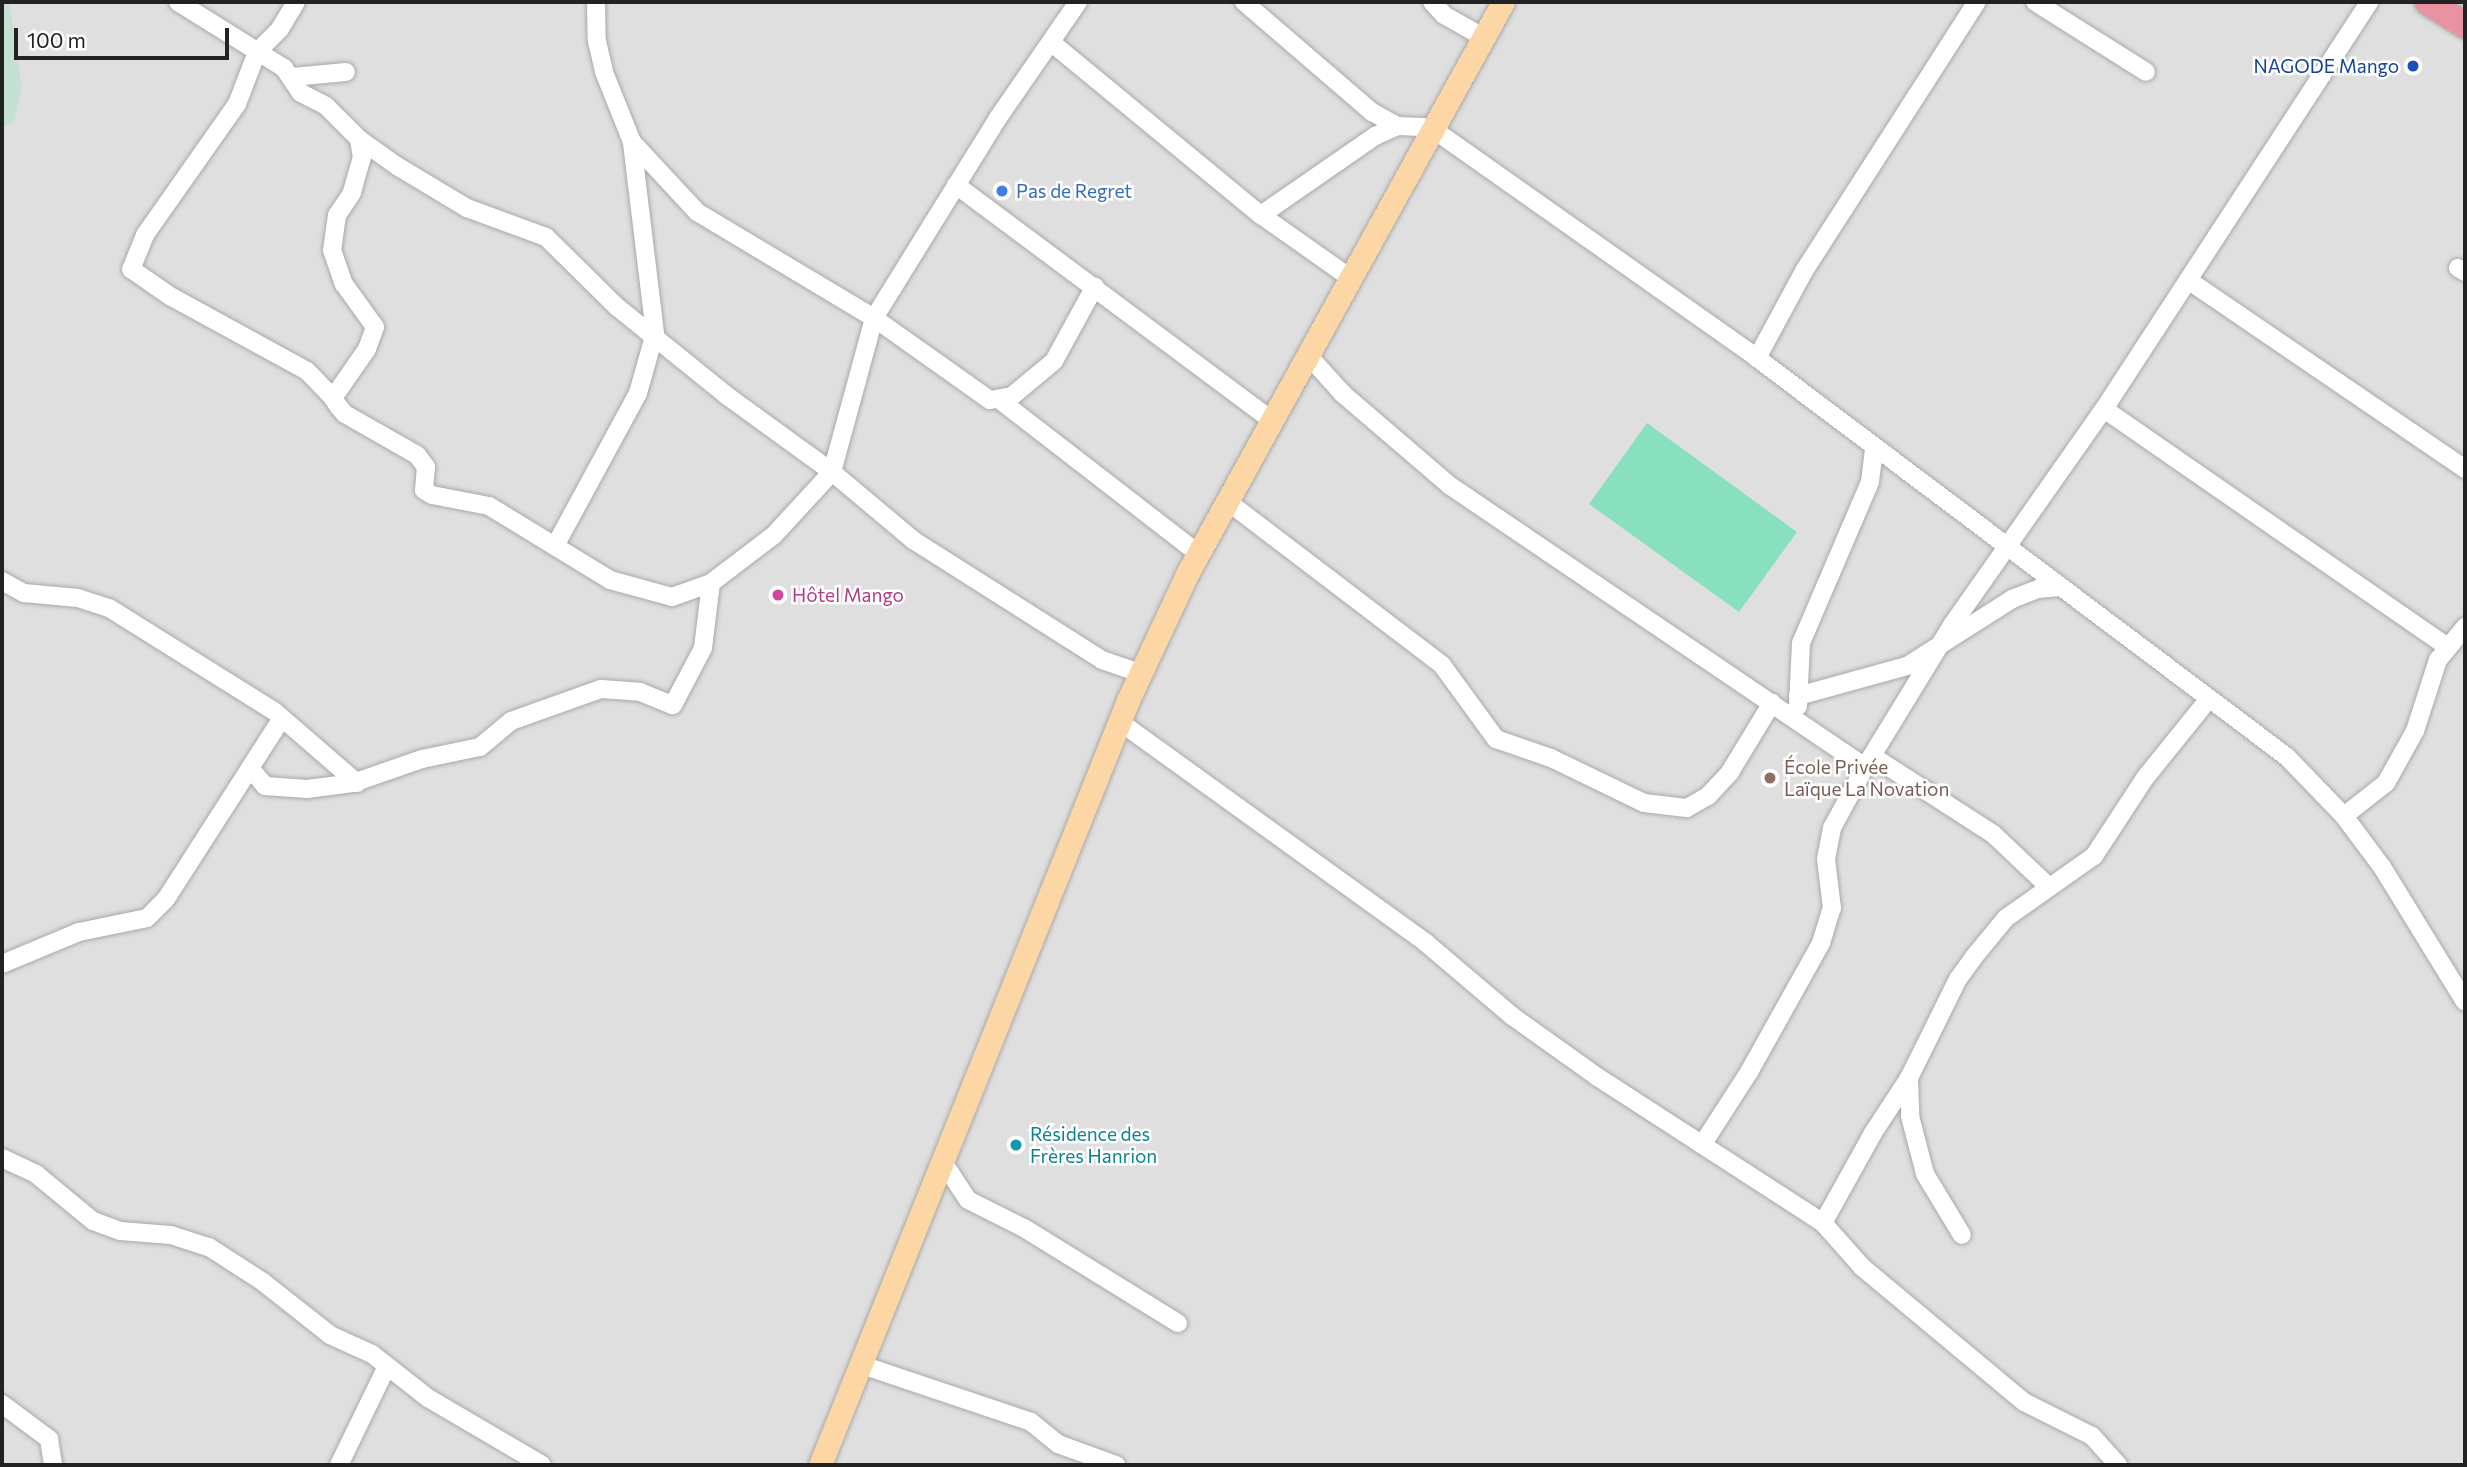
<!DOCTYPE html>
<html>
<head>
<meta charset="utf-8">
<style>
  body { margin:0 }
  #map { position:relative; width:2467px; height:1467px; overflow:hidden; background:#f2efe9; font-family:Commissioner,sans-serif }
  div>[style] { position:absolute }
  .residential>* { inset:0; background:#e0dfdf }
  .wetland>* { inset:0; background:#c6e0d4 }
  .pitch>* { inset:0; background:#88e0be }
  .roads { filter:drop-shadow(0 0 2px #a9a9a9) drop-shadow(0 0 2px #a9a9a9) }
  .minor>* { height:18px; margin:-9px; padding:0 9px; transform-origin:9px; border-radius:9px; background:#fff }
  .major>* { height:23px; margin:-11.5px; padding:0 11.5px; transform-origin:11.5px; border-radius:11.5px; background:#fcd6a4 }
  .highway>* { height:26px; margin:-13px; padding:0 13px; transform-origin:13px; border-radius:13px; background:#e892a2 }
  .dots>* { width:19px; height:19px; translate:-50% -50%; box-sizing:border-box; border:4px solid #fff; border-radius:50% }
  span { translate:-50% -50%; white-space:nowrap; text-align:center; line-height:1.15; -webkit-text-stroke:5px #fff; paint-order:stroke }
  .transit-label { font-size:19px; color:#164399 }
  .right { translate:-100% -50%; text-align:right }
  .shop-label { font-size:19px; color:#366cbe }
  .left { translate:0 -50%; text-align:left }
  .hotel-label { font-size:19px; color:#b23c85 }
  .education-label { font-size:19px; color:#785e54 }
  .culture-label { font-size:19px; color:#0d838f }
  .frame { position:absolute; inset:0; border:4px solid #222; pointer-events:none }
  .scale { position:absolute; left:14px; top:28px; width:215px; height:32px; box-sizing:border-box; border:4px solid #222; border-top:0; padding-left:9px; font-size:21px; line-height:24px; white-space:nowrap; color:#222; -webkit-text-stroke:5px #fff; paint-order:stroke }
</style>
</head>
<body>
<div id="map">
  <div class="residential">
    <i style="clip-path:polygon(2px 2px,2465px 2px,2465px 1465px,2px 1465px)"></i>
  </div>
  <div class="wetland">
    <i style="clip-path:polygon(2px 2px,9px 2px,22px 88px,14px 123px,2px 127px)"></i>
  </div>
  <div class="pitch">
    <i style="clip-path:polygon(1647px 423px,1797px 532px,1739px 612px,1589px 504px)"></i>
  </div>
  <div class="roads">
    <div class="minor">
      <i style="left:178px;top:2px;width:125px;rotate:31.9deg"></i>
      <i style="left:284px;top:68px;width:30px;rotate:56deg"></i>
      <i style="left:301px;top:93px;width:28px;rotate:27deg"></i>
      <i style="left:326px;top:106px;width:47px;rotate:45deg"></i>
      <i style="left:359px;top:139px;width:47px;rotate:35.4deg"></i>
      <i style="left:397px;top:166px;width:82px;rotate:31deg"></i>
      <i style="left:467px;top:208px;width:84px;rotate:20.2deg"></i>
      <i style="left:546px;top:237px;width:100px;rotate:44.6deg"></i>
      <i style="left:617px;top:307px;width:140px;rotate:38.9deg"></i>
      <i style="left:726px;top:395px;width:131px;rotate:36deg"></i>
      <i style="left:832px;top:472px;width:106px;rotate:40deg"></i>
      <i style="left:913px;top:540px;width:224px;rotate:32.4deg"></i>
      <i style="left:1102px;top:660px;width:40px;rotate:18.9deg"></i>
      <i style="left:296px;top:2px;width:31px;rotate:121deg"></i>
      <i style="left:280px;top:29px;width:33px;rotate:135deg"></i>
      <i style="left:257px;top:52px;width:56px;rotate:111deg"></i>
      <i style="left:237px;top:104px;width:160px;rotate:125.1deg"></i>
      <i style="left:145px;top:235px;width:37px;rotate:112deg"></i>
      <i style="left:131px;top:269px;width:47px;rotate:34.7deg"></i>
      <i style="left:170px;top:296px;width:156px;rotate:28.7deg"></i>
      <i style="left:307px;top:371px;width:37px;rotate:46deg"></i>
      <i style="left:596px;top:2px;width:39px;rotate:89deg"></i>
      <i style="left:597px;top:41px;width:32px;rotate:77deg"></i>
      <i style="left:604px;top:72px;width:75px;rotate:68.2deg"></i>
      <i style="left:632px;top:142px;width:96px;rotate:47.1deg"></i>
      <i style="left:697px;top:212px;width:206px;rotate:30.9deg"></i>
      <i style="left:874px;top:318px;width:142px;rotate:35.3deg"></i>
      <i style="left:990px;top:400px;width:22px;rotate:-10deg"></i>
      <i style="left:1012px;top:396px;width:55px;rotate:-39.8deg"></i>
      <i style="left:1054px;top:361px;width:85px;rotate:-61.3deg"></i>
      <i style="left:1244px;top:2px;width:169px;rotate:40.7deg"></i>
      <i style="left:1372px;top:112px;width:29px;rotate:29deg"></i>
      <i style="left:1432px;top:2px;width:18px;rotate:47deg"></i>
      <i style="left:1444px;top:15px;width:45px;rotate:29.4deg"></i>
      <i style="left:2035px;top:2px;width:131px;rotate:32.2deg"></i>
      <i style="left:1052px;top:43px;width:271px;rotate:39.5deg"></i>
      <i style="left:1261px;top:215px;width:108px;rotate:35.2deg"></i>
      <i style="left:292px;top:77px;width:54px;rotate:-5.3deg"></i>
      <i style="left:359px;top:139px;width:18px;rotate:81deg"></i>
      <i style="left:362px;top:157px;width:37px;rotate:106deg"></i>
      <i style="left:352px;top:193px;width:27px;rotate:124deg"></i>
      <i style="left:337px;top:215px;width:35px;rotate:98deg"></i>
      <i style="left:332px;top:250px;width:36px;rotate:71deg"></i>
      <i style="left:344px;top:284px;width:53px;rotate:54.2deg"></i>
      <i style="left:375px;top:327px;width:23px;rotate:110deg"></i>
      <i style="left:367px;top:349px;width:60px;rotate:124.8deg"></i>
      <i style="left:333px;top:398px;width:9px;rotate:58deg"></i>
      <i style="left:338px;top:406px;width:11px;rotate:49deg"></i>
      <i style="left:345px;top:414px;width:83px;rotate:29.7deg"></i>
      <i style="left:417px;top:455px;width:15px;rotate:53deg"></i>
      <i style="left:426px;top:467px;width:23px;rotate:95deg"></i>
      <i style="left:424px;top:490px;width:9px;rotate:32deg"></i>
      <i style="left:432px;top:495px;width:58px;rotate:10.9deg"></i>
      <i style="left:489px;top:506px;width:142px;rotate:31.4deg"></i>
      <i style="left:610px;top:580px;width:64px;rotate:15.3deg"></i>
      <i style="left:672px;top:597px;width:41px;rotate:-19.7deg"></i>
      <i style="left:711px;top:583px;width:79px;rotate:-37.3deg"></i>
      <i style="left:774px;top:535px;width:86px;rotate:-47.4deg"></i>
      <i style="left:832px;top:472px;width:160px;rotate:-74.7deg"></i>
      <i style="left:874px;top:318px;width:235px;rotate:-58.2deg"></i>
      <i style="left:998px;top:118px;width:141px;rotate:-55.4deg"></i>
      <i style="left:956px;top:185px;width:392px;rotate:36.7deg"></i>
      <i style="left:1261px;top:215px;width:139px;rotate:-34.7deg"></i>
      <i style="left:1375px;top:136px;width:24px;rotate:-24deg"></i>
      <i style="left:1397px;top:126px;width:33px;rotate:2deg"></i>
      <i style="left:1430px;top:127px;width:400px;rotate:35.2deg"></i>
      <i style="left:1757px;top:358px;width:663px;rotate:36.97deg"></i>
      <i style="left:2287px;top:757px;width:82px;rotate:46deg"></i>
      <i style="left:2344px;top:816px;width:64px;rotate:53.3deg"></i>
      <i style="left:2382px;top:867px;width:158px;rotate:58.4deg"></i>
      <i style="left:2458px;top:268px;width:8px;rotate:30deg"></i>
      <i style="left:2188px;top:280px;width:335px;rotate:34.3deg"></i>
      <i style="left:1307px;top:354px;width:54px;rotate:48deg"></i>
      <i style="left:1343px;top:394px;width:140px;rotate:40.6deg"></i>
      <i style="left:1449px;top:485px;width:503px;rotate:34.13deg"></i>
      <i style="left:1757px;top:358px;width:99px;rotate:-61.6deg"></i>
      <i style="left:1804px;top:271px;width:320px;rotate:-57.3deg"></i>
      <i style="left:1001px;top:401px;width:249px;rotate:37.7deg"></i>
      <i style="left:2104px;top:409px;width:416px;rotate:34.7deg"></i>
      <i style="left:1227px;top:501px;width:270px;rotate:37.3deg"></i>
      <i style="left:1442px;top:665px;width:92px;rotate:53.9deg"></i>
      <i style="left:1496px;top:739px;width:58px;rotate:19.1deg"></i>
      <i style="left:1551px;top:758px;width:103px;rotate:25.8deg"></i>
      <i style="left:1644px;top:803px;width:43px;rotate:6.6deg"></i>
      <i style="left:1687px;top:808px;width:24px;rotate:-30deg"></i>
      <i style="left:1708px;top:796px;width:33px;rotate:-47deg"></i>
      <i style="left:1730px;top:772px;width:81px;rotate:-58.7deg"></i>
      <i style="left:555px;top:546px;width:174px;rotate:-61.5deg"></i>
      <i style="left:638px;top:393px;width:62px;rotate:-74.2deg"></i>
      <i style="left:655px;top:333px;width:192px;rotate:-96.9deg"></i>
      <i style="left:2px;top:581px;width:25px;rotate:29deg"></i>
      <i style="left:24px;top:593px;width:54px;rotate:5.3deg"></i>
      <i style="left:78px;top:598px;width:33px;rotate:18deg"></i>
      <i style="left:109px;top:608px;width:195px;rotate:32deg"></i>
      <i style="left:274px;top:711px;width:110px;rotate:40.9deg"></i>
      <i style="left:1798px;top:696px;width:113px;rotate:-15.4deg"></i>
      <i style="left:1907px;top:666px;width:125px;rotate:-32.5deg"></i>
      <i style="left:2012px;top:599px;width:28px;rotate:-21deg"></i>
      <i style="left:2038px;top:589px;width:22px;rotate:-5deg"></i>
      <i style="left:1798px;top:706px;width:63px;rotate:-87.3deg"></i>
      <i style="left:1801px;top:643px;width:175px;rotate:-66.8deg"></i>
      <i style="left:1870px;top:482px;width:34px;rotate:-83deg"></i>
      <i style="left:1120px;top:722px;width:377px;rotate:35.8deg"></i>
      <i style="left:1426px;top:943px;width:113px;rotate:40.3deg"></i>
      <i style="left:1512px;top:1016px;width:103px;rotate:35.5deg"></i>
      <i style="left:1596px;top:1076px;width:270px;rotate:32.9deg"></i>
      <i style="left:1823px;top:1223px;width:59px;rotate:48.4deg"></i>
      <i style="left:1862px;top:1267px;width:211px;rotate:39.8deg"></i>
      <i style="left:2024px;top:1402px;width:76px;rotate:26.6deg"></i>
      <i style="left:2092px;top:1436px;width:39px;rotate:48deg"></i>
      <i style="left:1872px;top:756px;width:144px;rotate:32.8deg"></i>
      <i style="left:1993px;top:834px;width:76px;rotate:43.4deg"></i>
      <i style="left:250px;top:768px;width:59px;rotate:-57.4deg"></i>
      <i style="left:2344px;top:816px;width:53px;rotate:-38.2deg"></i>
      <i style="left:2386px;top:783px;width:60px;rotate:-60.9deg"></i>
      <i style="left:2415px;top:731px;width:75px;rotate:-72.1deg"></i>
      <i style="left:2438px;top:660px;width:43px;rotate:-50.7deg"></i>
      <i style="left:2px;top:964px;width:83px;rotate:-22.6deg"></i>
      <i style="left:79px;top:932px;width:69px;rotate:-11.6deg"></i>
      <i style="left:147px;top:918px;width:27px;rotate:-45deg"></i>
      <i style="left:166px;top:899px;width:156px;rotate:-57.3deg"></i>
      <i style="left:250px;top:768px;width:23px;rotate:50deg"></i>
      <i style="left:265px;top:786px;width:42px;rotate:4.1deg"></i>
      <i style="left:307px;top:789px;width:46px;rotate:-7.4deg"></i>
      <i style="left:353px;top:783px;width:73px;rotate:-19.2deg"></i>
      <i style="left:422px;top:759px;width:59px;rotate:-11.7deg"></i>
      <i style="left:480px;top:747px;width:40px;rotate:-40deg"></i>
      <i style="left:511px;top:721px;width:96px;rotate:-19.6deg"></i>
      <i style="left:601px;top:689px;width:39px;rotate:4deg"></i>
      <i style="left:640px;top:692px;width:35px;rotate:22deg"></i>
      <i style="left:673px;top:705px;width:64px;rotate:-62.2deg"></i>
      <i style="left:703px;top:648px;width:65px;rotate:-83deg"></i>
      <i style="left:1909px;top:1078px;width:38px;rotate:88deg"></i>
      <i style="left:1910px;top:1116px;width:60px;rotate:75.5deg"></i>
      <i style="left:1925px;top:1174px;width:71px;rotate:58.8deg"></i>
      <i style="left:1702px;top:1145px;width:87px;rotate:-57.2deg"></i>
      <i style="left:1749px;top:1072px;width:148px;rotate:-60.8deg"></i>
      <i style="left:1821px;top:943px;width:37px;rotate:-73deg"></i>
      <i style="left:1832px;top:908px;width:49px;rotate:-97deg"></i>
      <i style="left:1826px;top:859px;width:32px;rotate:-79deg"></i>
      <i style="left:1832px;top:828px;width:69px;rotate:-61.6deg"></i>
      <i style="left:1865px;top:767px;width:167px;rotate:-58.5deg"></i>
      <i style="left:1952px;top:625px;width:264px;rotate:-54.9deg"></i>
      <i style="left:2104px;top:409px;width:486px;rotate:-56.9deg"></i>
      <i style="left:2px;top:1158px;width:38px;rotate:25deg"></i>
      <i style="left:36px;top:1174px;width:74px;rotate:39.5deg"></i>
      <i style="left:93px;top:1221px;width:29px;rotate:20deg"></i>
      <i style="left:120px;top:1231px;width:51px;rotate:4.5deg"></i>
      <i style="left:171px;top:1235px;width:40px;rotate:18deg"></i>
      <i style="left:209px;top:1247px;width:64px;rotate:32.9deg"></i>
      <i style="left:263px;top:1282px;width:85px;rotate:38.3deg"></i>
      <i style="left:330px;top:1335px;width:46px;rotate:24.3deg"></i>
      <i style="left:372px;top:1354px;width:71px;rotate:38.2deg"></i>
      <i style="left:428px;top:1398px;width:132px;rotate:30.4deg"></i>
      <i style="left:943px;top:1162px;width:45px;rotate:56.7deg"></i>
      <i style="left:968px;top:1200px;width:63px;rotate:26.6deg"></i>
      <i style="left:1024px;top:1228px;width:181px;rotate:31.7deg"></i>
      <i style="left:1823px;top:1223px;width:103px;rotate:-60.9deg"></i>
      <i style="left:1873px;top:1133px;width:66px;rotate:-56.8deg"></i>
      <i style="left:1909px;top:1078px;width:110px;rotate:-63.7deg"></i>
      <i style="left:1958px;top:979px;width:26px;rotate:-54deg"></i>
      <i style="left:1973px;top:958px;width:52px;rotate:-50.5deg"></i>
      <i style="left:2006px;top:918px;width:108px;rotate:-35.2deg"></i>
      <i style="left:2094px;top:856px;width:93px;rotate:-56.8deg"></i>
      <i style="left:2145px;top:778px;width:100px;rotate:-51.1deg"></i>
      <i style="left:862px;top:1365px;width:178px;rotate:18.6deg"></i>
      <i style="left:1031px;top:1422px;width:35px;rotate:39deg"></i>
      <i style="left:1058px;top:1444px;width:62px;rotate:19.9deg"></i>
      <i style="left:2px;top:1404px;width:59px;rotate:36.7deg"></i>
      <i style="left:49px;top:1439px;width:26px;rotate:81deg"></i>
      <i style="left:339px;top:1465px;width:108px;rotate:-64.1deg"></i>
    </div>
    <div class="major">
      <i style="left:820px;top:1465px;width:827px;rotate:-68.06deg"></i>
      <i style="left:1129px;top:698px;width:137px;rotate:-64.9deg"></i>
      <i style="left:1187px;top:574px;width:653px;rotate:-61.08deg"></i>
    </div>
    <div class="highway">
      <i style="left:2428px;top:2px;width:44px;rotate:31.9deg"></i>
    </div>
  </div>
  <div class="dots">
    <i style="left:2413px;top:66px;background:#1a4fb4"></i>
    <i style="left:1002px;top:191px;background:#3f7fe0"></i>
    <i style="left:778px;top:595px;background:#d1479c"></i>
    <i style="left:1770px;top:778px;background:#8d6e63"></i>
    <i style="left:1016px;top:1145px;background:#0f9aa8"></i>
  </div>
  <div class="transit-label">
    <span class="right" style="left:2399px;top:66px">NAGODE Mango</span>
  </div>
  <div class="shop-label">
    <span class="left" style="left:1016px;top:191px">Pas de Regret</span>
  </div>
  <div class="hotel-label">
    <span class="left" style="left:792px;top:595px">Hôtel Mango</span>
  </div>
  <div class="education-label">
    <span class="left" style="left:1784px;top:778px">École Privée<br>Laïque La Novation</span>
  </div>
  <div class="culture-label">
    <span class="left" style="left:1030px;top:1145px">Résidence des<br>Frères Hanrion</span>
  </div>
  <div class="frame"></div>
  <div class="scale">100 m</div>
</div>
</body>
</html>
